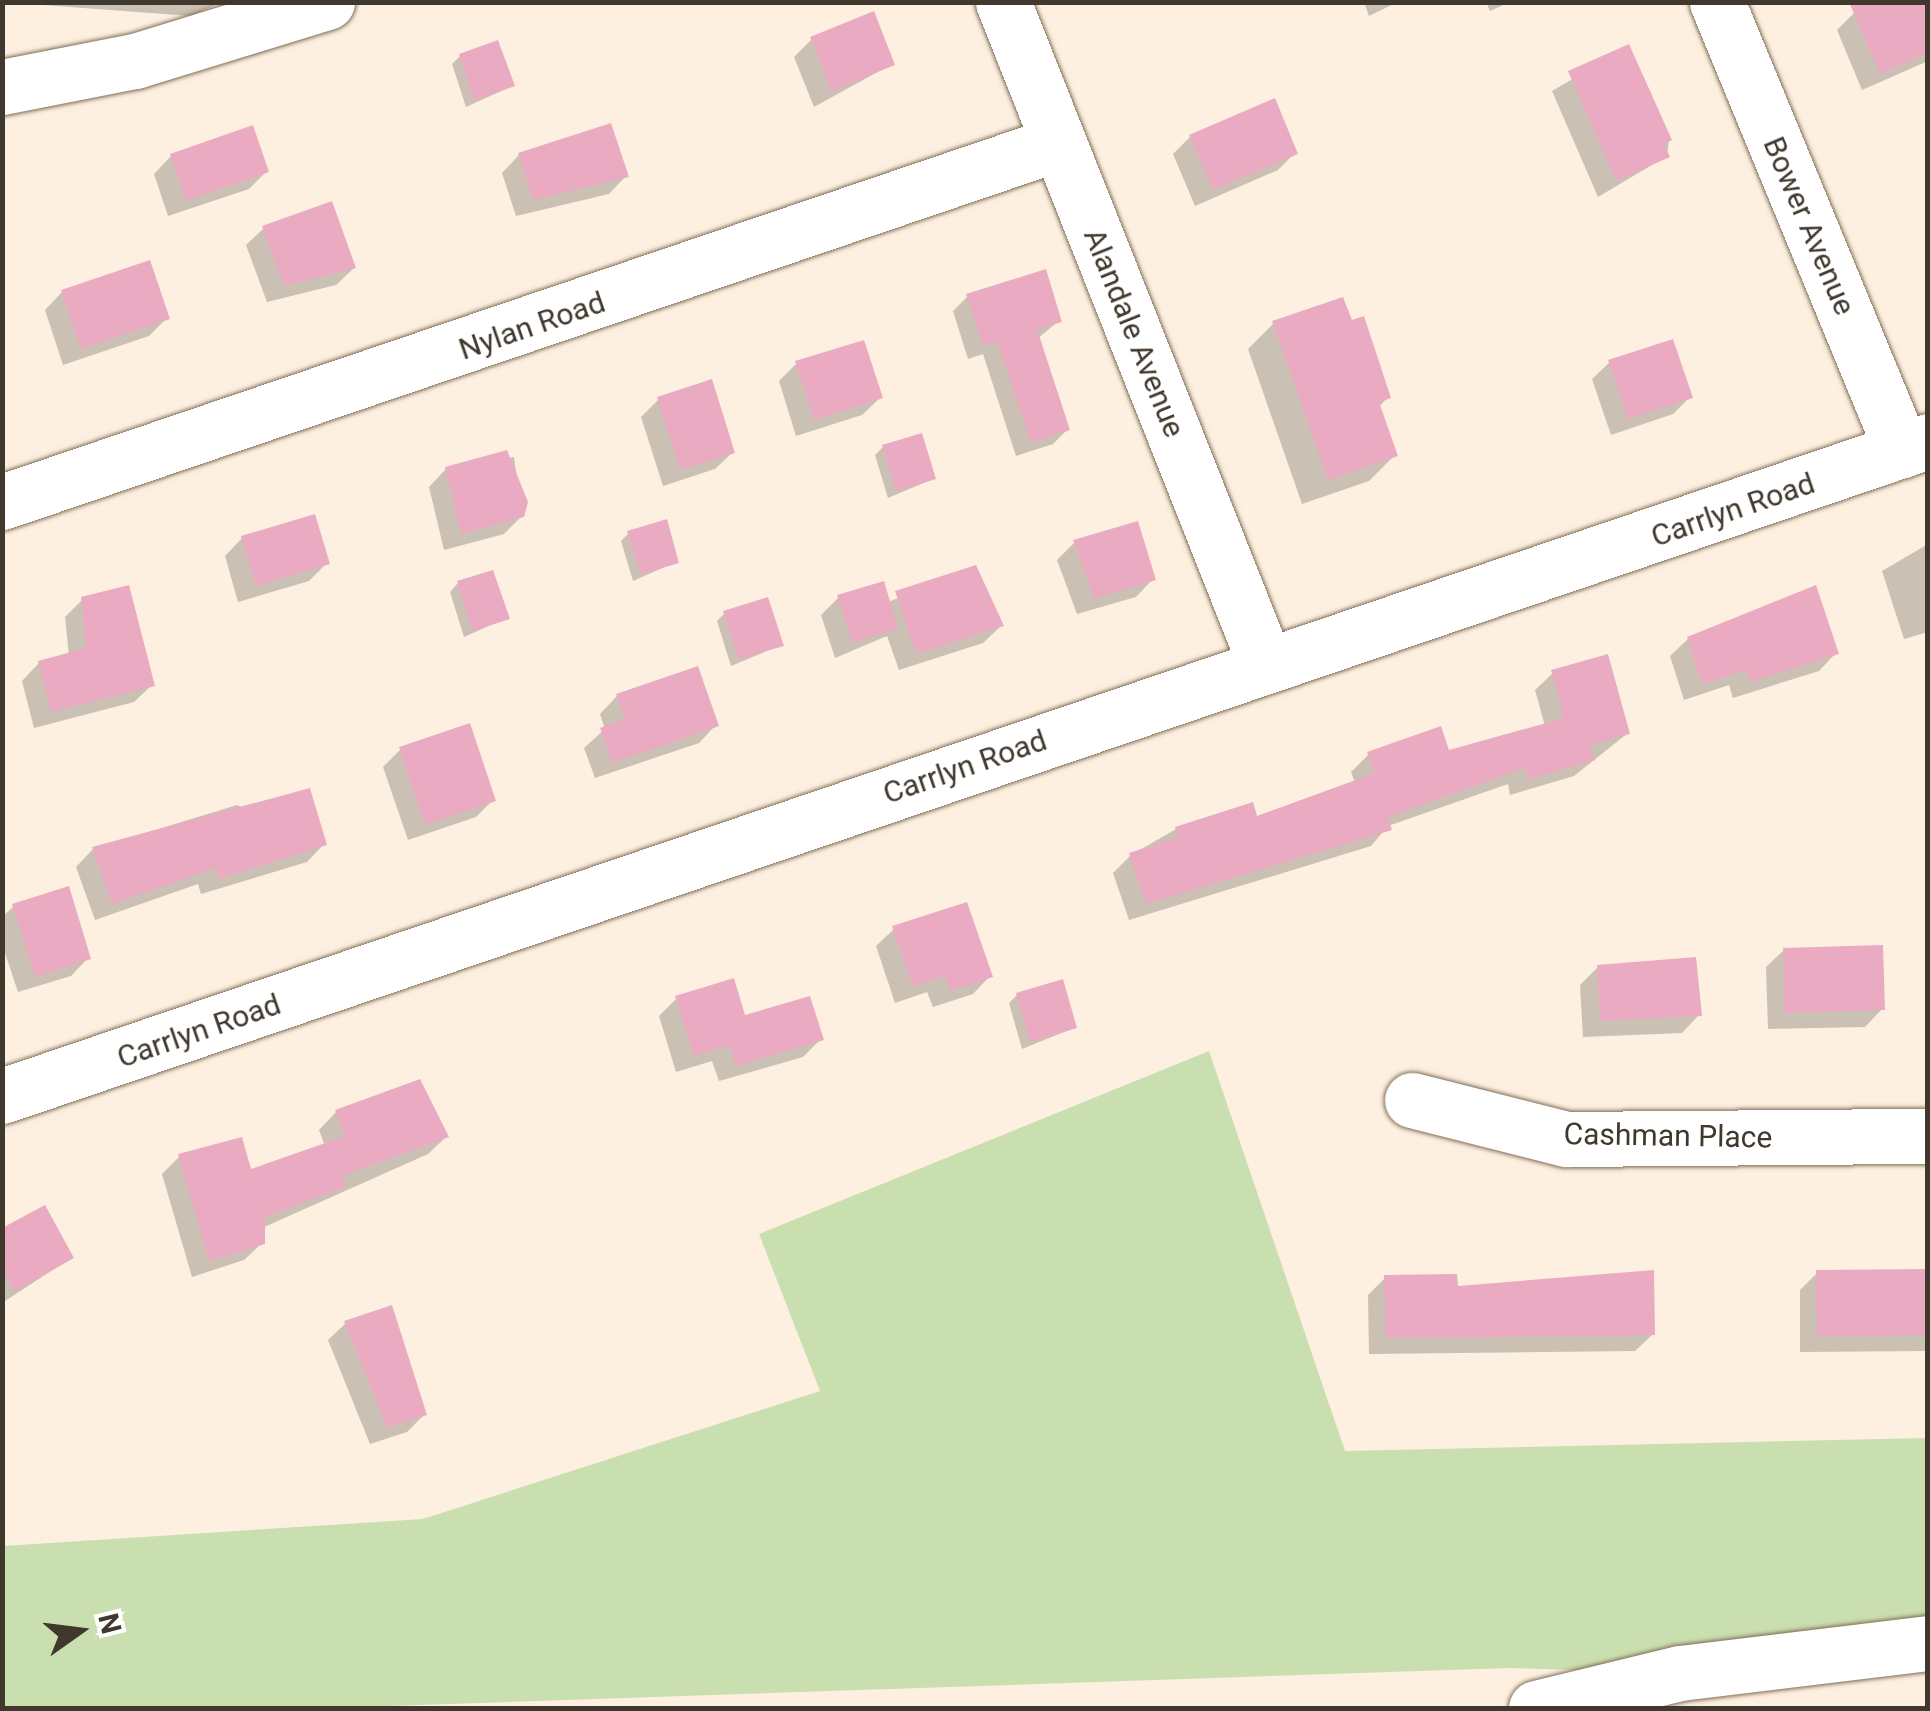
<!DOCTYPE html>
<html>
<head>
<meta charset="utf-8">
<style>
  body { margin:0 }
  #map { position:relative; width:1930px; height:1711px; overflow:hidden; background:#fdf0e0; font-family:Roboto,sans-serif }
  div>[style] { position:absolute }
  .green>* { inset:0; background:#cadfaf }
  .shadow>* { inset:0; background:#0003 }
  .building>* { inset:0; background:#eaabc2 }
  .roads { filter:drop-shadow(0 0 2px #816e57) drop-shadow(0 0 2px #816e57) }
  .minor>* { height:55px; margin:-27.5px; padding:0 27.5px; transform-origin:27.5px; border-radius:27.5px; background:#fff }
  .highway>* { height:55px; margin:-27.5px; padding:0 27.5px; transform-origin:27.5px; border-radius:27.5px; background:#fff }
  span { translate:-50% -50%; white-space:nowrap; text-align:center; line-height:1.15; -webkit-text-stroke:10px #fff; paint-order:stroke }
  .street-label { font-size:30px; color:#40382d }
  .frame { position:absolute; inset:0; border:5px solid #40382d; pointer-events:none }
  .north { position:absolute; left:30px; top:1581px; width:100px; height:100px; -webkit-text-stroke:8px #fff; paint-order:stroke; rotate:76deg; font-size:28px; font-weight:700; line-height:40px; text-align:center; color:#40382d }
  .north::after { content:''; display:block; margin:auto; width:35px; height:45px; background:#40382d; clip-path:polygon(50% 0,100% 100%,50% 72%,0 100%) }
</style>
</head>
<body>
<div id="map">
  <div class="green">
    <i style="clip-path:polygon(1209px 1051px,1345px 1451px,1927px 1438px,1927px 1643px,1680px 1673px,1509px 1668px,330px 1708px,3px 1708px,3px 1546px,423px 1519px,820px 1391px,759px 1234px)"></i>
  </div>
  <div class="shadow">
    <i style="clip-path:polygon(3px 2px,222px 2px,191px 16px)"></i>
    <i style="clip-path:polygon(1364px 2px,1398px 2px,1369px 16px)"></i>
    <i style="clip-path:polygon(1486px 2px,1510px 2px,1490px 11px)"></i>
    <i style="clip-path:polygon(1928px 2px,1928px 61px,1862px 90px,1837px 30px,1854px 13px)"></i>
    <i style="clip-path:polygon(812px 39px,892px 64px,814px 107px,794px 57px)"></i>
    <i style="clip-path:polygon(1628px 47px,1669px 140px,1667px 156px,1598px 197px,1552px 91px)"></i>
    <i style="clip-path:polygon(460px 56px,512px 86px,466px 107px,452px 64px)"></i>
    <i style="clip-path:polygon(1190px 137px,1295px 153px,1278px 170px,1195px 206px,1173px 154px)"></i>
    <i style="clip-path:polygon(519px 155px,626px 176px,609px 194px,516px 216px,502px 173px)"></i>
    <i style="clip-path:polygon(171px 156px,266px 172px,249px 189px,168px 216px,154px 174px)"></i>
    <i style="clip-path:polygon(264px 228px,354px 268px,336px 285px,267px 302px,246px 245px)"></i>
    <i style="clip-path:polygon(62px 292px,167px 318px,149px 336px,63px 365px,45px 310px)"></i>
    <i style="clip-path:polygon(968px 296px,1059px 321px,1038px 338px,1068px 429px,1053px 444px,1016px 456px,983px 354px,968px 359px,953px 311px)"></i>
    <i style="clip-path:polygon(1274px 323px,1388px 397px,1379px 407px,1395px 455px,1369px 481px,1302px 504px,1248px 349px)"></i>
    <i style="clip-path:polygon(1610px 362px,1690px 397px,1673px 414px,1611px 435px,1592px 379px)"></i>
    <i style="clip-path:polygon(797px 363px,880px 398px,862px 415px,796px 436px,779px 381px)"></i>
    <i style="clip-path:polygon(658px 400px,733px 452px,715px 469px,663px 486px,641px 417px)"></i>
    <i style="clip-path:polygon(883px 447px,933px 479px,888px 498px,875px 455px)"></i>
    <i style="clip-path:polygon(514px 457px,522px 516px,504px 534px,444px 550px,429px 487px,446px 469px)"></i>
    <i style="clip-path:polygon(629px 533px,676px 562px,633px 581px,621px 541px)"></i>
    <i style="clip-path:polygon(242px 538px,327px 563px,309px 581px,238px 602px,225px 556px)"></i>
    <i style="clip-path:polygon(1074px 543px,1153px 579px,1136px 597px,1077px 614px,1057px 560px)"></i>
    <i style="clip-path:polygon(1928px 544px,1928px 632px,1904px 639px,1882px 571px)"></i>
    <i style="clip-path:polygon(976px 568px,1001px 626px,983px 643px,899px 670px,887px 636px,835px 658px,821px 615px,838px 598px,888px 602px)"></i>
    <i style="clip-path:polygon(458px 583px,507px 618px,464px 637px,450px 592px)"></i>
    <i style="clip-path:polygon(82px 600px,152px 685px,134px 702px,34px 728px,22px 681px,39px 663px,69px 656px,65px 617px)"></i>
    <i style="clip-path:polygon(725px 613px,781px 645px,731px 666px,717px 621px)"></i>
    <i style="clip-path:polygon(1688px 639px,1836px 653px,1819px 671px,1733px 698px,1729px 685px,1684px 700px,1670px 656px)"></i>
    <i style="clip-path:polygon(1553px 673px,1628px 733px,1574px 776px,1510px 795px,1508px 784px,1388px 826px,1371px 846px,1129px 920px,1113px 873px,1131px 855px,1176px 829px,1256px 819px,1355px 783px,1351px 772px,1369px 754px,1448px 753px,1545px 726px,1535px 690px)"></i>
    <i style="clip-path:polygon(617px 696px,716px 725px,699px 743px,595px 778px,584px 748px,605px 729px,600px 714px)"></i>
    <i style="clip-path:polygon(400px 750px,493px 800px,476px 817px,408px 840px,383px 767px)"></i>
    <i style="clip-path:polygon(237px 805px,324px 844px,307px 862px,201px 894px,198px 884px,95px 920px,76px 867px,93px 849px)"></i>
    <i style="clip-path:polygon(14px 906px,88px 958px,71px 976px,18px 992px,2px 944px,2px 917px)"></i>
    <i style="clip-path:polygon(894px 929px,990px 976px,973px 994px,933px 1007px,927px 992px,895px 1003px,876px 946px)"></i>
    <i style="clip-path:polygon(1784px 950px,1882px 1009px,1865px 1027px,1768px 1029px,1766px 967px)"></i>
    <i style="clip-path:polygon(1598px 967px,1699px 1015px,1682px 1033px,1583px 1037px,1580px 985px)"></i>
    <i style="clip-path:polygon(1017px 995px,1074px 1028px,1022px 1049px,1009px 1003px)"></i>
    <i style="clip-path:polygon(676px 999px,744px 1018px,821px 1039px,803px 1057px,719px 1081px,712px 1061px,676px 1072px,659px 1016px)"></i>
    <i style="clip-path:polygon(336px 1112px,446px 1137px,428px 1154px,262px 1228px,262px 1243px,244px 1260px,192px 1277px,162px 1174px,180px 1156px,249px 1173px,325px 1146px,319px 1130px)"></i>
    <i style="clip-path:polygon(2px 1231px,71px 1258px,2px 1303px)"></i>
    <i style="clip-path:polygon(1818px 1272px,1928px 1297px,1928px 1351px,1800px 1352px,1800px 1290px)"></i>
    <i style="clip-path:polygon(1385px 1278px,1653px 1334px,1635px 1351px,1369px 1354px,1368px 1295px)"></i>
    <i style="clip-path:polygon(346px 1323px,424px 1415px,407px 1432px,370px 1444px,328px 1340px)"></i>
  </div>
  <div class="building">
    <i style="clip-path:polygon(1849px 2px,1928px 2px,1928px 53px,1880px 74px)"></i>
    <i style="clip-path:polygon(874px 11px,895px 65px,831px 91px,810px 37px)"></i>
    <i style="clip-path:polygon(498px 40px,515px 86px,474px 101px,459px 54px)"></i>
    <i style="clip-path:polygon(1629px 44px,1672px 140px,1664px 144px,1670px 157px,1616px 181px,1568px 71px)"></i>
    <i style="clip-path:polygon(1275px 98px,1298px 154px,1213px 190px,1189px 135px)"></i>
    <i style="clip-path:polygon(611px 123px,629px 177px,533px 200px,518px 153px)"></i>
    <i style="clip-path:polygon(253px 125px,269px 172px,186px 201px,170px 154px)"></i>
    <i style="clip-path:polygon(332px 201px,356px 268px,284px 286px,262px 226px)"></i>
    <i style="clip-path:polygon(150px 260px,170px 319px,81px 349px,61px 290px)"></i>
    <i style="clip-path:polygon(1046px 269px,1062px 322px,1037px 329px,1070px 430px,1031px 443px,997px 341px,983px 346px,966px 294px)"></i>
    <i style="clip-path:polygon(1343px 297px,1352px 320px,1364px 316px,1391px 398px,1379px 402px,1398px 456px,1328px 480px,1272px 321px)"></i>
    <i style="clip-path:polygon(1673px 339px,1693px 398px,1628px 419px,1608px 360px)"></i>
    <i style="clip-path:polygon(864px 340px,883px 398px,814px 420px,795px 361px)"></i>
    <i style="clip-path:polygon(712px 379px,735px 453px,680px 470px,657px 397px)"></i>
    <i style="clip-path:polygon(922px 433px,936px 479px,896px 491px,882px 445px)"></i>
    <i style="clip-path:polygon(507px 450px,528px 502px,524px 517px,461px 534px,445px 467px)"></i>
    <i style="clip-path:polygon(315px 514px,330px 564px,256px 586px,241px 536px)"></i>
    <i style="clip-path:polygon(667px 519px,679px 563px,641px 574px,627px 531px)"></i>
    <i style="clip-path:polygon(1138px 521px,1156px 580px,1094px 599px,1073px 540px)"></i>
    <i style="clip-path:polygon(976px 565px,1004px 626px,916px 654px,895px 591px)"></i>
    <i style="clip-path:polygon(493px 570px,510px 619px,472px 631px,457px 581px)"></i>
    <i style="clip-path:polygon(884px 581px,898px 628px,852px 643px,837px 595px)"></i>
    <i style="clip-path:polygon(129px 585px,155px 686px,51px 712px,38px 661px,86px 648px,81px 597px)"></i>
    <i style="clip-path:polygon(1816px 585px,1839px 654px,1750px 682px,1746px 670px,1702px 684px,1687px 637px)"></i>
    <i style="clip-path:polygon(768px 597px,784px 646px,739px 659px,723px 611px)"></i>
    <i style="clip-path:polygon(1608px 654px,1630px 734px,1590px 745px,1595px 760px,1528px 779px,1525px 768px,1388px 817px,1392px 830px,1146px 904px,1129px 853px,1178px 837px,1175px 827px,1253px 802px,1257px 816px,1375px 773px,1367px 752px,1441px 726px,1449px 750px,1564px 718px,1551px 670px)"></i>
    <i style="clip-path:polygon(698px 666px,719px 726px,612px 763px,600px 728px,625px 719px,616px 694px)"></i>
    <i style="clip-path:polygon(470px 723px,496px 801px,425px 825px,399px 747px)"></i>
    <i style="clip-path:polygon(310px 788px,327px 845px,219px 879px,216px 868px,112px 904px,92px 847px)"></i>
    <i style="clip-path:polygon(69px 886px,91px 959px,35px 977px,12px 904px)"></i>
    <i style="clip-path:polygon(967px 902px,993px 977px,950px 991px,945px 976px,913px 987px,892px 926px)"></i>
    <i style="clip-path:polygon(1883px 945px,1885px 1010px,1785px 1013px,1783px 948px)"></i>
    <i style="clip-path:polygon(1696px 957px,1702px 1016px,1600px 1021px,1597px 965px)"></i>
    <i style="clip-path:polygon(734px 978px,745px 1015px,810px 996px,824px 1040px,736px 1066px,729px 1045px,694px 1056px,675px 996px)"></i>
    <i style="clip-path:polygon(1063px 979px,1077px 1028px,1030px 1042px,1016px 993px)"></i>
    <i style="clip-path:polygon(420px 1079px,449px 1137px,342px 1176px,346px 1187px,265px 1217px,265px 1244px,209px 1261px,178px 1154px,242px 1137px,251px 1169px,345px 1136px,335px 1110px)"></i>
    <i style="clip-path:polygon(45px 1205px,74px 1258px,15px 1291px,2px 1269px,2px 1228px)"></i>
    <i style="clip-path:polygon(1928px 1269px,1928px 1335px,1817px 1336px,1816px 1270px)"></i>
    <i style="clip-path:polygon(1654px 1270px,1655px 1335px,1386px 1338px,1384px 1275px,1457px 1274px,1458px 1286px)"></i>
    <i style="clip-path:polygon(392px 1305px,427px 1415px,387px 1428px,344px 1321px)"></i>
  </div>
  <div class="roads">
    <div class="minor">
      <i style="left:1003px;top:2px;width:711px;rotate:68.38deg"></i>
      <i style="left:1717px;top:2px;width:485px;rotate:67.6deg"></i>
      <i style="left:2px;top:87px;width:136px;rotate:-11.1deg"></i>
      <i style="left:135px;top:61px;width:201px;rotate:-17.1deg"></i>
      <i style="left:2px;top:502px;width:1116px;rotate:-18.76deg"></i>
      <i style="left:2px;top:1096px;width:2034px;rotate:-18.78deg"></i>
      <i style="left:1412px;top:1100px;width:159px;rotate:14.2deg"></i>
      <i style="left:1566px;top:1139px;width:362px;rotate:-0.5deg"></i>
    </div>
    <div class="highway">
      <i style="left:1536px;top:1708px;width:148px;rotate:-13.7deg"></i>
      <i style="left:1680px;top:1673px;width:250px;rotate:-6.9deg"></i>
    </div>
  </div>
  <div class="street-label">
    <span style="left:1809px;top:226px;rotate:67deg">Bower Avenue</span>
    <span style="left:532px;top:326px;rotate:-19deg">Nylan Road</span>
    <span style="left:1134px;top:333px;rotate:68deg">Alandale Avenue</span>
    <span style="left:1733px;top:510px;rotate:-19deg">Carrlyn Road</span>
    <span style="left:965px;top:767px;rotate:-19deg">Carrlyn Road</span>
    <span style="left:199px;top:1031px;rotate:-19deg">Carrlyn Road</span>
    <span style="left:1668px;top:1136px;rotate:1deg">Cashman Place</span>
  </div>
  <div class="frame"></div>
  <div class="north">N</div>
</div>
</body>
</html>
